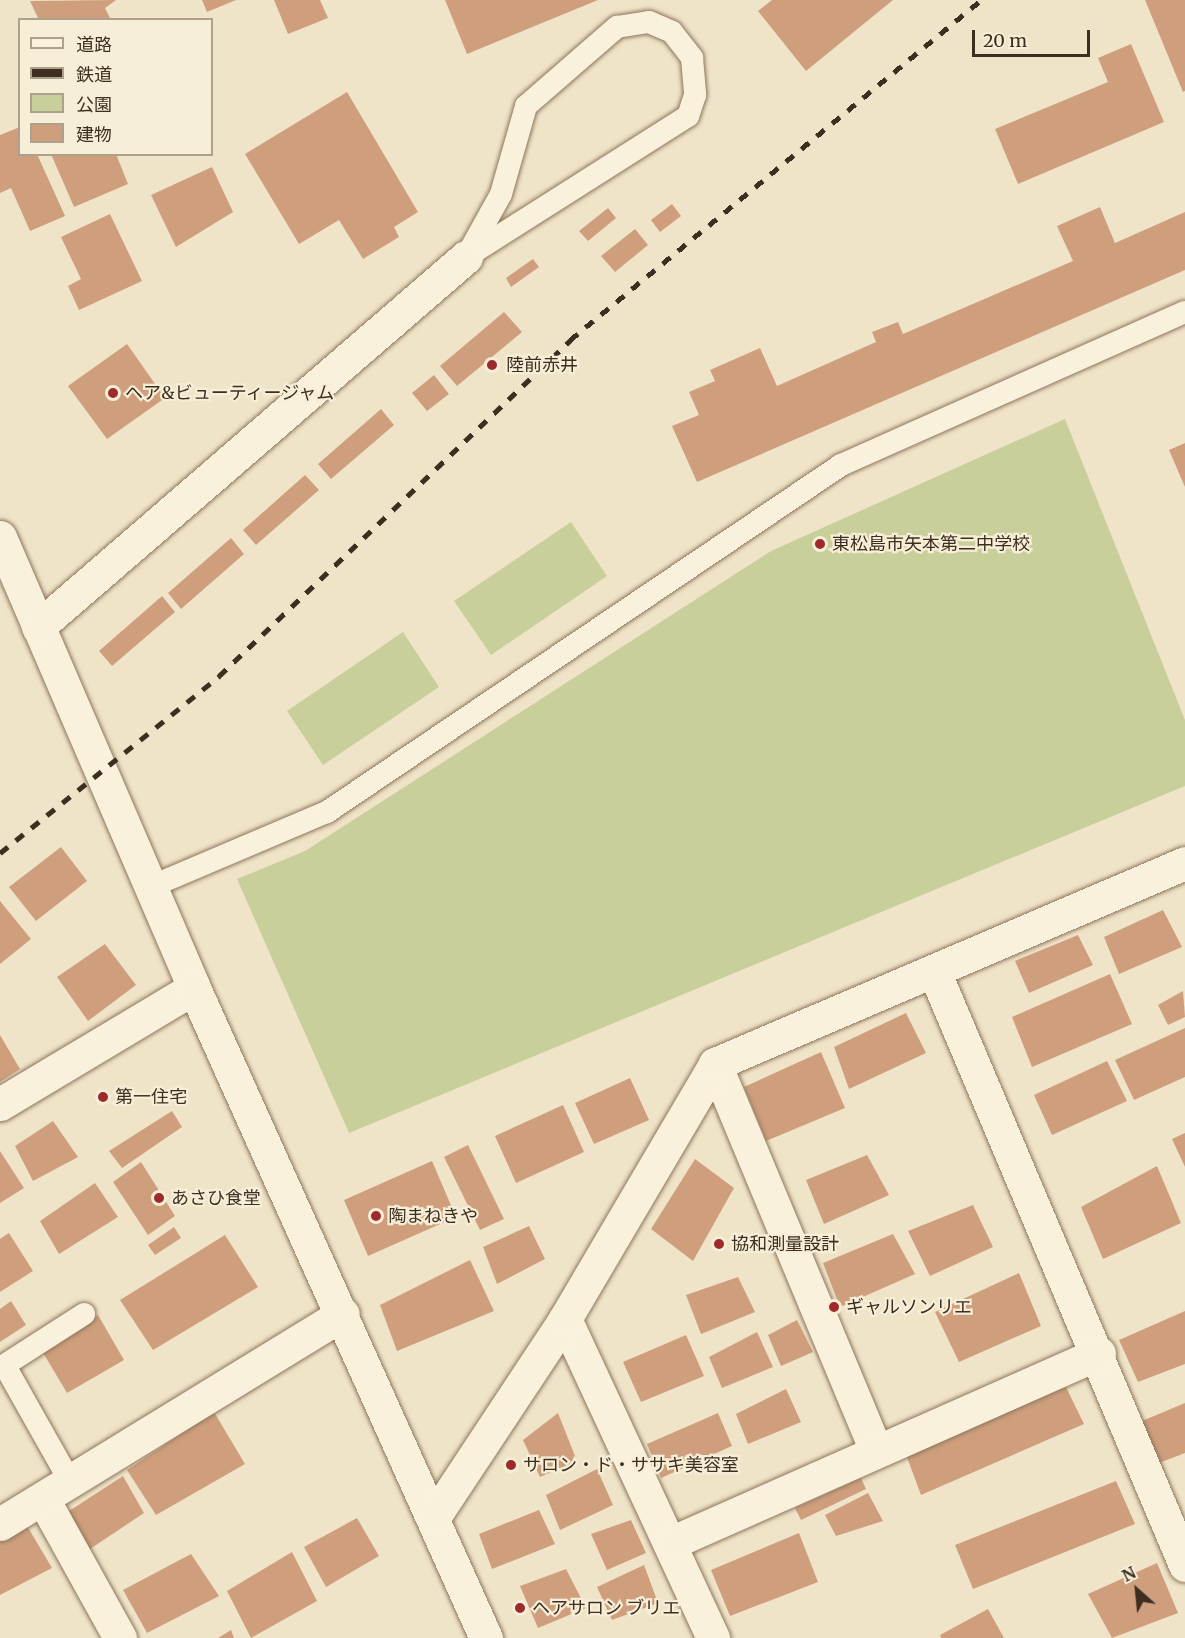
<!DOCTYPE html>
<html>
<head>
<meta charset="utf-8">
<style>
  body { margin:0 }
  #map { position:relative; width:1185px; height:1638px; overflow:hidden; background:#f0e4c8; font-family:Merriweather,"Noto Sans JP",serif }
  div>[style] { position:absolute }
  .green>* { inset:0; background:#c9cf9b }
  .building>* { inset:0; background:#cf9f7d }
  .roads { filter:drop-shadow(0 0 2px #8d765c) drop-shadow(0 0 2px #8d765c) }
  .service>* { height:22px; margin:-11px; padding:0 11px; transform-origin:11px; border-radius:11px; background:#faf1dc }
  .minor>* { height:33px; margin:-16.5px; padding:0 16.5px; transform-origin:16.5px; border-radius:16.5px; background:#faf1dc }
  .tertiary>* { height:33px; margin:-16.5px; padding:0 16.5px; transform-origin:16.5px; border-radius:16.5px; background:#faf1dc }
  .rail>* { height:4.5px; margin-top:-2.25px; transform-origin:0; background:repeating-linear-gradient(90deg,#3d2e20 0 10px,transparent 0 20px) }
  .dots>* { width:16px; height:16px; translate:-50% -50%; box-sizing:border-box; border:3px solid #f7eed8; border-radius:50% }
  span { translate:-50% -50%; white-space:nowrap; text-align:center; line-height:1.15; -webkit-text-stroke:4.5px #f7eed8; paint-order:stroke }
  .poi-label { font-size:18px; color:#3d2e20 }
  .left { translate:0 -50%; text-align:left }
  .legend { position:absolute; left:18px; top:18px; width:195px; height:138px; box-sizing:border-box; background:#f7eed8; border:2px solid #ada18e; margin:0; padding:8px 10px; list-style:none; font-size:18px; color:#3d2e20 }
  .legend li { display:flex; align-items:center; gap:12px; height:30px }
  .legend b { width:30px; border:2px solid #ada18e }
  .north { position:absolute; left:1107px; top:1560px; width:60px; height:60px; -webkit-text-stroke:4px #f7eed8; paint-order:stroke; rotate:333deg; font-size:16px; font-weight:700; line-height:24px; text-align:center; color:#3d2e20 }
  .north::after { content:''; display:block; margin:auto; width:21px; height:27px; background:#3d2e20; clip-path:polygon(50% 0,100% 100%,50% 72%,0 100%) }
  .scale { position:absolute; left:972px; top:30px; width:118px; height:27px; box-sizing:border-box; border:3px solid #3d2e20; border-top:0; padding-left:8px; font-size:18px; line-height:21px; white-space:nowrap; color:#3d2e20; -webkit-text-stroke:4px #f7eed8; paint-order:stroke }
</style>
</head>
<body>
<div id="map">
  <div class="green">
    <i style="clip-path:polygon(1065px 419px,1185px 720px,1185px 786px,349px 1133px,237px 879px,305px 851px,771px 551px)"></i>
    <i style="clip-path:polygon(571px 522px,607px 576px,491px 655px,454px 601px)"></i>
    <i style="clip-path:polygon(403px 632px,439px 687px,323px 765px,287px 711px)"></i>
  </div>
  <div class="building">
    <i style="clip-path:polygon(116px 0,105px 8px,111px 20px,39px 20px,30px 1px)"></i>
    <i style="clip-path:polygon(202px 0,236px 0,207px 12px)"></i>
    <i style="clip-path:polygon(274px 0,320px 0,328px 18px,288px 34px)"></i>
    <i style="clip-path:polygon(445px 0,598px 0,467px 54px)"></i>
    <i style="clip-path:polygon(772px 0,893px 0,806px 71px,758px 11px)"></i>
    <i style="clip-path:polygon(1145px 0,1185px 0,1185px 91px,1183px 92px)"></i>
    <i style="clip-path:polygon(1131px 44px,1164px 122px,1018px 184px,995px 129px,1108px 82px,1098px 58px)"></i>
    <i style="clip-path:polygon(347px 92px,418px 212px,394px 227px,399px 237px,363px 259px,339px 220px,299px 244px,245px 154px)"></i>
    <i style="clip-path:polygon(20px 127px,20px 154px,37px 154px,65px 216px,30px 231px,11px 188px,0 193px,0 135px)"></i>
    <i style="clip-path:polygon(51px 154px,116px 154px,128px 184px,74px 207px)"></i>
    <i style="clip-path:polygon(212px 167px,233px 212px,176px 247px,151px 195px)"></i>
    <i style="clip-path:polygon(672px 204px,681px 216px,660px 232px,651px 220px)"></i>
    <i style="clip-path:polygon(1100px 207px,1115px 243px,1185px 212px,1185px 270px,697px 482px,672px 426px,699px 415px,689px 392px,715px 381px,710px 370px,760px 348px,777px 386px,876px 342px,872px 332px,898px 322px,903px 334px,1073px 261px,1057px 226px)"></i>
    <i style="clip-path:polygon(608px 208px,616px 218px,588px 241px,579px 231px)"></i>
    <i style="clip-path:polygon(110px 214px,142px 281px,79px 310px,68px 286px,81px 279px,61px 237px)"></i>
    <i style="clip-path:polygon(635px 229px,648px 245px,615px 272px,601px 256px)"></i>
    <i style="clip-path:polygon(533px 259px,539px 267px,511px 287px,506px 278px)"></i>
    <i style="clip-path:polygon(504px 312px,522px 332px,457px 386px,440px 366px)"></i>
    <i style="clip-path:polygon(127px 344px,165px 398px,107px 439px,68px 386px)"></i>
    <i style="clip-path:polygon(434px 375px,449px 394px,427px 411px,412px 393px)"></i>
    <i style="clip-path:polygon(381px 409px,394px 425px,331px 479px,318px 464px)"></i>
    <i style="clip-path:polygon(1185px 443px,1185px 487px,1169px 450px)"></i>
    <i style="clip-path:polygon(305px 475px,319px 490px,256px 545px,243px 530px)"></i>
    <i style="clip-path:polygon(231px 538px,244px 554px,181px 609px,168px 593px)"></i>
    <i style="clip-path:polygon(162px 596px,175px 612px,112px 666px,99px 651px)"></i>
    <i style="clip-path:polygon(61px 847px,87px 881px,36px 921px,9px 887px)"></i>
    <i style="clip-path:polygon(0 901px,31px 939px,0 964px)"></i>
    <i style="clip-path:polygon(1163px 910px,1182px 947px,1119px 974px,1104px 937px)"></i>
    <i style="clip-path:polygon(1078px 935px,1093px 965px,1029px 993px,1015px 961px)"></i>
    <i style="clip-path:polygon(105px 944px,136px 985px,88px 1021px,57px 977px)"></i>
    <i style="clip-path:polygon(1110px 974px,1132px 1024px,1032px 1067px,1012px 1017px)"></i>
    <i style="clip-path:polygon(1183px 991px,1185px 1017px,1168px 1025px,1158px 1005px)"></i>
    <i style="clip-path:polygon(906px 1013px,926px 1053px,849px 1089px,834px 1047px)"></i>
    <i style="clip-path:polygon(1185px 1028px,1185px 1077px,1134px 1100px,1115px 1060px)"></i>
    <i style="clip-path:polygon(0 1035px,20px 1069px,0 1082px)"></i>
    <i style="clip-path:polygon(821px 1052px,845px 1108px,766px 1141px,744px 1087px)"></i>
    <i style="clip-path:polygon(1107px 1061px,1127px 1101px,1052px 1135px,1034px 1095px)"></i>
    <i style="clip-path:polygon(630px 1078px,649px 1120px,594px 1144px,575px 1103px)"></i>
    <i style="clip-path:polygon(563px 1105px,584px 1152px,516px 1183px,495px 1136px)"></i>
    <i style="clip-path:polygon(172px 1111px,182px 1127px,122px 1168px,109px 1151px)"></i>
    <i style="clip-path:polygon(53px 1121px,78px 1157px,33px 1181px,15px 1146px)"></i>
    <i style="clip-path:polygon(1185px 1133px,1185px 1167px,1172px 1139px)"></i>
    <i style="clip-path:polygon(468px 1145px,504px 1219px,480px 1230px,444px 1157px)"></i>
    <i style="clip-path:polygon(0 1151px,24px 1188px,0 1203px)"></i>
    <i style="clip-path:polygon(867px 1155px,889px 1195px,824px 1224px,806px 1180px)"></i>
    <i style="clip-path:polygon(695px 1159px,734px 1188px,693px 1261px,651px 1229px)"></i>
    <i style="clip-path:polygon(432px 1161px,456px 1217px,368px 1256px,344px 1200px)"></i>
    <i style="clip-path:polygon(141px 1162px,175px 1216px,148px 1235px,113px 1182px)"></i>
    <i style="clip-path:polygon(1157px 1166px,1181px 1223px,1103px 1259px,1081px 1207px)"></i>
    <i style="clip-path:polygon(95px 1183px,118px 1217px,59px 1254px,40px 1221px)"></i>
    <i style="clip-path:polygon(973px 1205px,993px 1247px,930px 1276px,908px 1231px)"></i>
    <i style="clip-path:polygon(529px 1226px,545px 1259px,497px 1284px,483px 1247px)"></i>
    <i style="clip-path:polygon(174px 1227px,181px 1238px,155px 1255px,148px 1245px)"></i>
    <i style="clip-path:polygon(9px 1233px,33px 1271px,0 1292px,0 1239px)"></i>
    <i style="clip-path:polygon(893px 1234px,915px 1274px,840px 1307px,823px 1263px)"></i>
    <i style="clip-path:polygon(225px 1235px,258px 1287px,153px 1350px,120px 1300px)"></i>
    <i style="clip-path:polygon(470px 1260px,494px 1311px,397px 1351px,380px 1305px)"></i>
    <i style="clip-path:polygon(1019px 1273px,1041px 1326px,959px 1362px,935px 1312px)"></i>
    <i style="clip-path:polygon(738px 1277px,755px 1312px,701px 1334px,686px 1295px)"></i>
    <i style="clip-path:polygon(11px 1301px,26px 1325px,0 1342px,0 1309px)"></i>
    <i style="clip-path:polygon(1185px 1311px,1185px 1364px,1138px 1382px,1119px 1340px)"></i>
    <i style="clip-path:polygon(98px 1315px,124px 1360px,67px 1393px,42px 1351px)"></i>
    <i style="clip-path:polygon(797px 1320px,813px 1352px,781px 1366px,768px 1335px)"></i>
    <i style="clip-path:polygon(757px 1332px,773px 1367px,722px 1388px,709px 1357px)"></i>
    <i style="clip-path:polygon(686px 1335px,704px 1376px,641px 1402px,623px 1362px)"></i>
    <i style="clip-path:polygon(1064px 1383px,1084px 1424px,921px 1495px,905px 1452px)"></i>
    <i style="clip-path:polygon(786px 1389px,801px 1422px,748px 1444px,736px 1414px)"></i>
    <i style="clip-path:polygon(1185px 1403px,1185px 1453px,1159px 1463px,1142px 1421px)"></i>
    <i style="clip-path:polygon(214px 1412px,245px 1464px,156px 1515px,127px 1470px)"></i>
    <i style="clip-path:polygon(558px 1413px,577px 1461px,540px 1477px,523px 1440px)"></i>
    <i style="clip-path:polygon(718px 1413px,732px 1446px,661px 1478px,647px 1444px)"></i>
    <i style="clip-path:polygon(597px 1469px,613px 1505px,560px 1530px,546px 1495px)"></i>
    <i style="clip-path:polygon(123px 1476px,144px 1513px,90px 1549px,66px 1513px)"></i>
    <i style="clip-path:polygon(861px 1478px,866px 1489px,801px 1520px,795px 1508px)"></i>
    <i style="clip-path:polygon(1116px 1481px,1135px 1524px,973px 1589px,955px 1545px)"></i>
    <i style="clip-path:polygon(868px 1493px,883px 1521px,836px 1536px,825px 1515px)"></i>
    <i style="clip-path:polygon(539px 1510px,555px 1544px,492px 1569px,479px 1534px)"></i>
    <i style="clip-path:polygon(357px 1518px,379px 1556px,326px 1587px,304px 1547px)"></i>
    <i style="clip-path:polygon(631px 1520px,646px 1553px,607px 1570px,591px 1534px)"></i>
    <i style="clip-path:polygon(26px 1524px,52px 1568px,0 1595px,0 1541px)"></i>
    <i style="clip-path:polygon(799px 1533px,818px 1582px,730px 1616px,711px 1570px)"></i>
    <i style="clip-path:polygon(292px 1552px,317px 1601px,251px 1638px,227px 1591px)"></i>
    <i style="clip-path:polygon(191px 1554px,219px 1596px,147px 1633px,123px 1590px)"></i>
    <i style="clip-path:polygon(1157px 1563px,1178px 1613px,1112px 1638px,1088px 1594px)"></i>
    <i style="clip-path:polygon(644px 1565px,658px 1603px,612px 1620px,597px 1587px)"></i>
    <i style="clip-path:polygon(566px 1569px,586px 1608px,538px 1628px,520px 1586px)"></i>
    <i style="clip-path:polygon(988px 1609px,1004px 1638px,941px 1638px,940px 1635px)"></i>
    <i style="clip-path:polygon(231px 1630px,234px 1638px,218px 1638px)"></i>
  </div>
  <div class="roads">
    <div class="service">
      <i style="left:649px;top:22px;width:25px;rotate:23deg"></i>
      <i style="left:672px;top:32px;width:33px;rotate:52deg"></i>
      <i style="left:692px;top:58px;width:37px;rotate:85deg"></i>
      <i style="left:695px;top:95px;width:22px;rotate:108deg"></i>
      <i style="left:688px;top:116px;width:263px;rotate:147.6deg"></i>
      <i style="left:466px;top:257px;width:72px;rotate:-60.9deg"></i>
      <i style="left:501px;top:194px;width:91px;rotate:-74.1deg"></i>
      <i style="left:526px;top:106px;width:121px;rotate:-41deg"></i>
      <i style="left:617px;top:27px;width:32px;rotate:-9deg"></i>
      <i style="left:150px;top:887px;width:192px;rotate:-23deg"></i>
      <i style="left:327px;top:812px;width:620px;rotate:-34.02deg"></i>
      <i style="left:841px;top:465px;width:376px;rotate:-24deg"></i>
      <i style="left:5px;top:1366px;width:134px;rotate:60.6deg"></i>
      <i style="left:0;top:1368px;width:100px;rotate:-32.7deg"></i>
    </div>
    <div class="minor">
      <i style="left:934px;top:971px;width:645px;rotate:67.09deg"></i>
      <i style="left:715px;top:1064px;width:417px;rotate:67.4deg"></i>
      <i style="left:0;top:1104px;width:226px;rotate:-30.9deg"></i>
      <i style="left:565px;top:1319px;width:352px;rotate:65.1deg"></i>
      <i style="left:43px;top:1499px;width:159px;rotate:61deg"></i>
      <i style="left:0;top:1524px;width:402px;rotate:-31.5deg"></i>
      <i style="left:673px;top:1542px;width:466px;rotate:-23.9deg"></i>
    </div>
    <div class="tertiary">
      <i style="left:0;top:537px;width:491px;rotate:66.7deg"></i>
      <i style="left:194px;top:988px;width:713px;rotate:65.81deg"></i>
      <i style="left:38px;top:627px;width:566px;rotate:-40.84deg"></i>
      <i style="left:434px;top:1517px;width:237px;rotate:-56.5deg"></i>
      <i style="left:565px;top:1319px;width:296px;rotate:-59.5deg"></i>
      <i style="left:715px;top:1064px;width:511px;rotate:-23.15deg"></i>
    </div>
  </div>
  <div class="rail">
    <i style="left:0;top:853px;width:282px;rotate:-38.9deg"></i>
    <i style="left:219px;top:676px;width:486px;rotate:-43.7deg"></i>
    <i style="left:570px;top:340px;width:533px;rotate:-39.6deg"></i>
  </div>
  <div class="dots">
    <i style="left:492px;top:365px;background:#9e2a2b"></i>
    <i style="left:113px;top:393px;background:#9e2a2b"></i>
    <i style="left:820px;top:544px;background:#9e2a2b"></i>
    <i style="left:103px;top:1097px;background:#9e2a2b"></i>
    <i style="left:159px;top:1198px;background:#9e2a2b"></i>
    <i style="left:376px;top:1216px;background:#9e2a2b"></i>
    <i style="left:719px;top:1244px;background:#9e2a2b"></i>
    <i style="left:834px;top:1307px;background:#9e2a2b"></i>
    <i style="left:511px;top:1465px;background:#9e2a2b"></i>
    <i style="left:520px;top:1608px;background:#9e2a2b"></i>
  </div>
  <div class="poi-label">
    <span class="left" style="left:506px;top:365px">陸前赤井</span>
    <span class="left" style="left:125px;top:393px">ヘア&amp;ビューティージャム</span>
    <span class="left" style="left:832px;top:544px">東松島市矢本第二中学校</span>
    <span class="left" style="left:115px;top:1097px">第一住宅</span>
    <span class="left" style="left:171px;top:1198px">あさひ食堂</span>
    <span class="left" style="left:388px;top:1216px">陶まねきや</span>
    <span class="left" style="left:731px;top:1244px">協和測量設計</span>
    <span class="left" style="left:846px;top:1307px">ギャルソンリエ</span>
    <span class="left" style="left:523px;top:1465px">サロン・ド・ササキ美容室</span>
    <span class="left" style="left:532px;top:1608px">ヘアサロン ブリエ</span>
  </div>
  <ul class="legend">
  <li><b style="height:8px;background:#faf1dc"></b>道路</li>
  <li><b style="height:8px;background:#3d2e20"></b>鉄道</li>
  <li><b style="height:16px;background:#c9cf9b"></b>公園</li>
  <li><b style="height:16px;background:#cf9f7d"></b>建物</li>
  </ul>
  <div class="north">N</div>
  <div class="scale">20 m</div>
</div>
</body>
</html>
